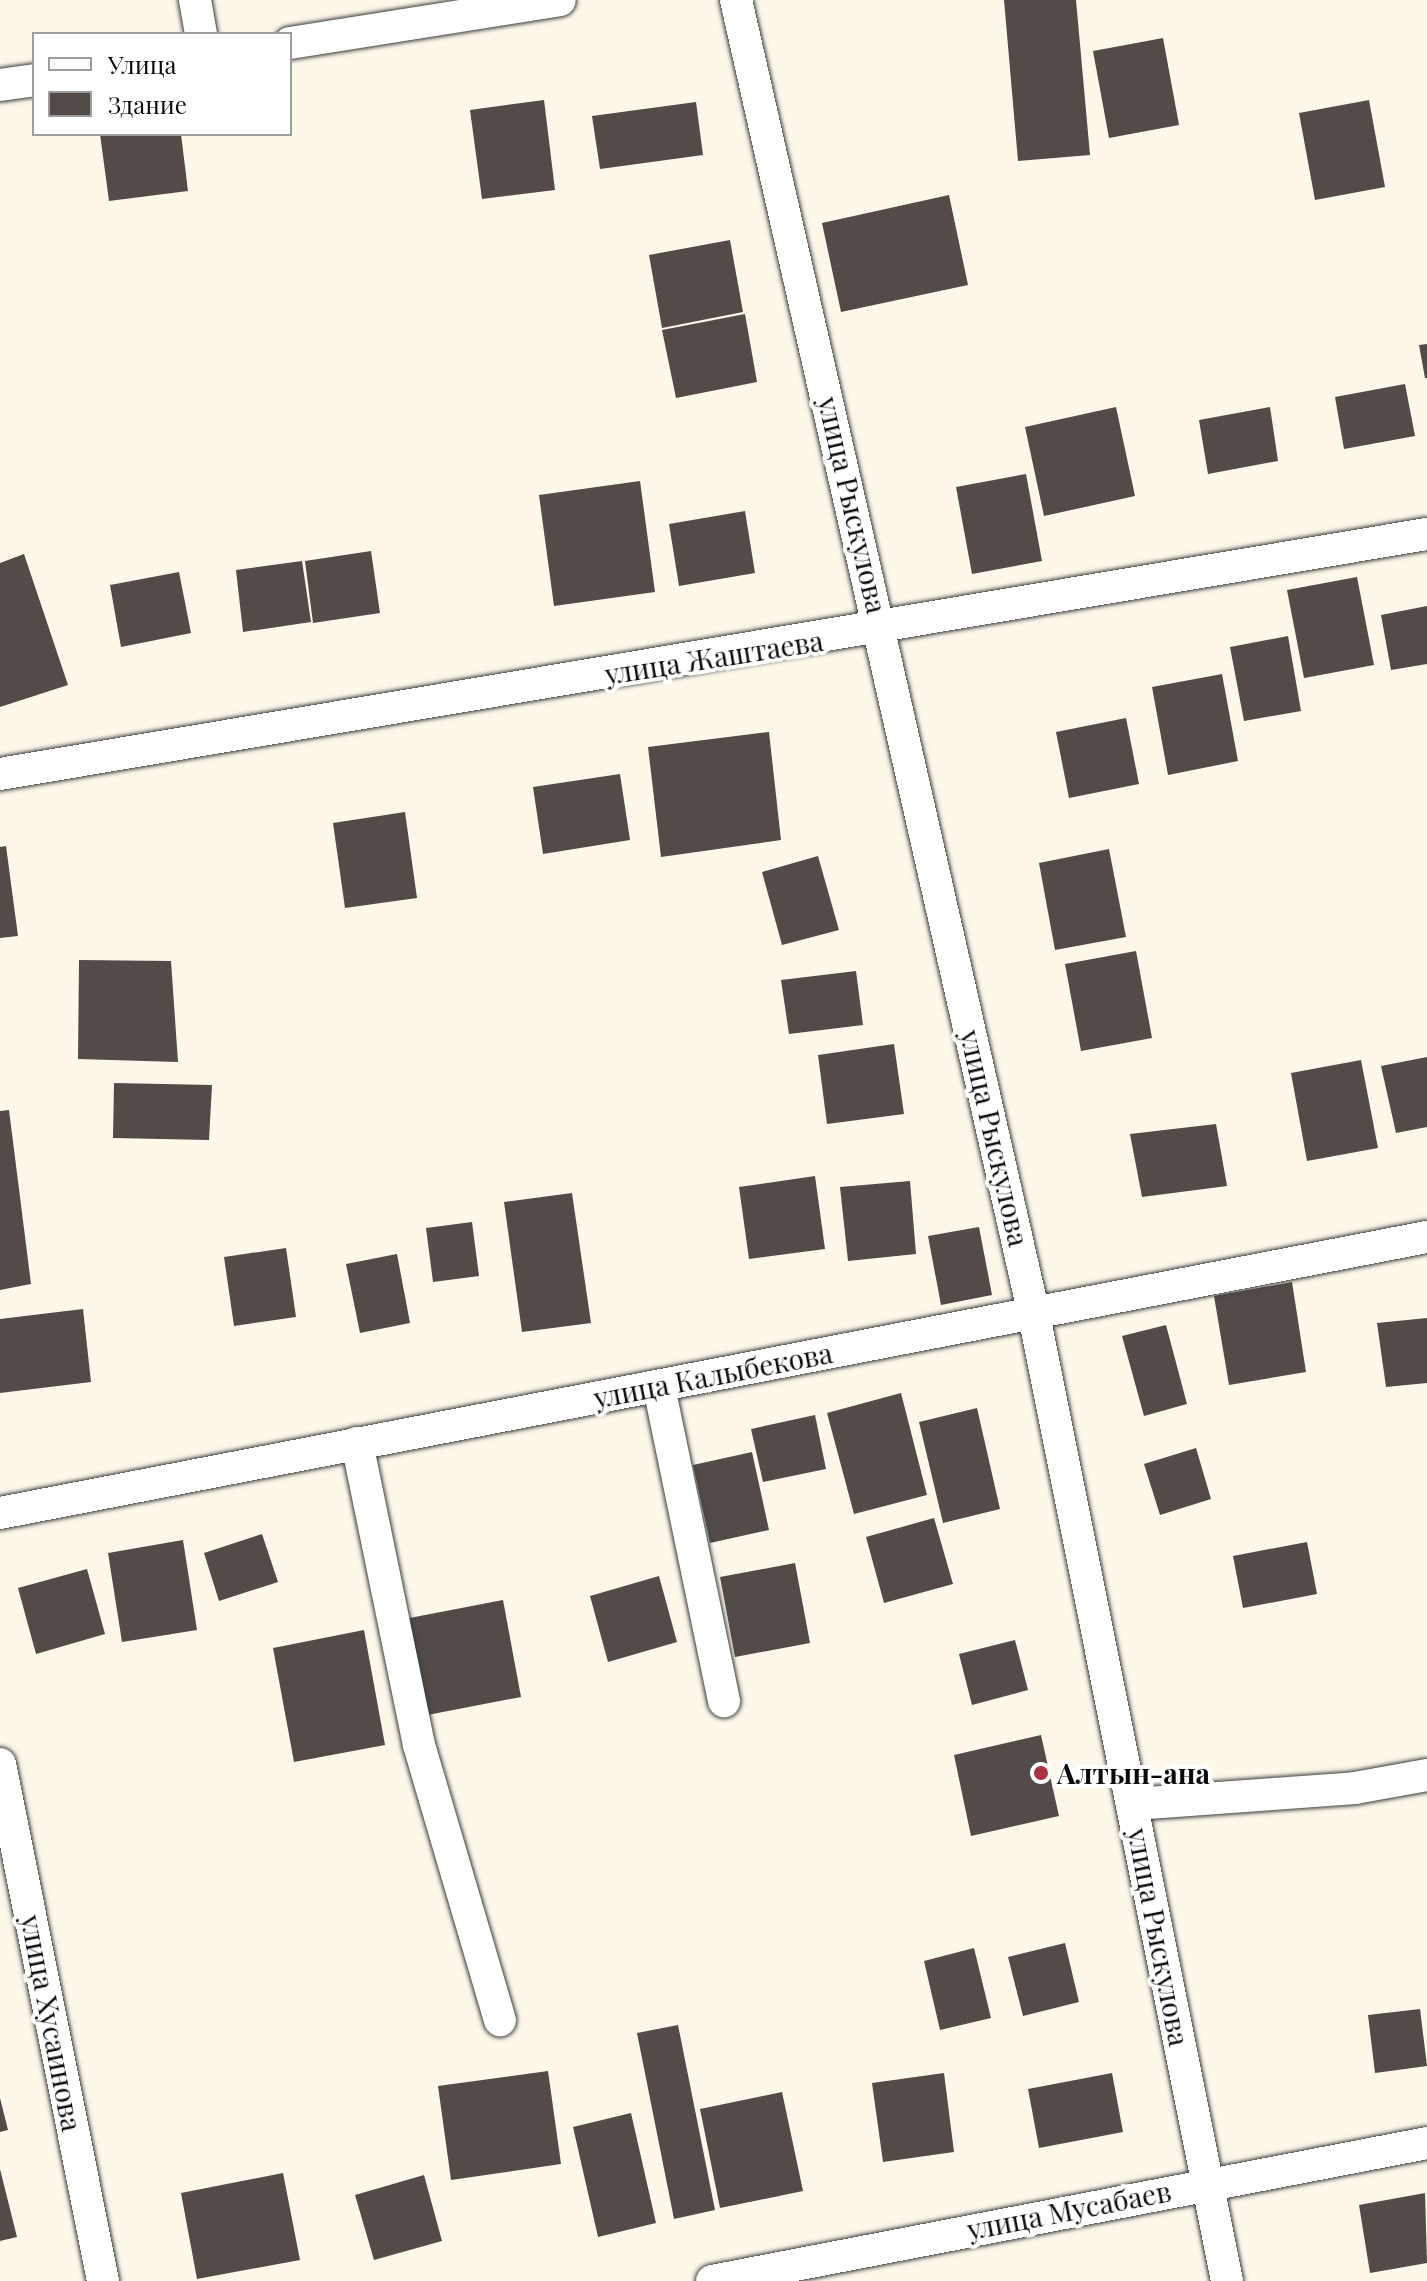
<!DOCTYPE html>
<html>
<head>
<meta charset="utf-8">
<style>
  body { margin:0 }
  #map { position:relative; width:1427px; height:2281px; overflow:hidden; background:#fdf8ea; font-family:"Playfair Display",serif }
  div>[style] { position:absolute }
  .building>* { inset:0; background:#524b48 }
  .roads { filter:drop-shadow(0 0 2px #3d3d3d) drop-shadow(0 0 2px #3d3d3d) }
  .minor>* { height:32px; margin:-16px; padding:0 16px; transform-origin:16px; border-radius:16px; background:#fff }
  .dots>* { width:22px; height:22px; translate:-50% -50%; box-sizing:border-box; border:4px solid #fff; border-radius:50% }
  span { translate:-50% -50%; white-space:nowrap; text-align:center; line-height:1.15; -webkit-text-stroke:8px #fff; paint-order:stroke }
  .street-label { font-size:28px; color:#0a0a0a }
  .poi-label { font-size:28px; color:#0a0a0a; font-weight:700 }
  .left { translate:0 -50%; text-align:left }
  .legend { position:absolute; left:32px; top:32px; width:260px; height:104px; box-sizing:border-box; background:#fff; border:2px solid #9d9d9d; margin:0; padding:10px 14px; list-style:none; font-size:24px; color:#0a0a0a }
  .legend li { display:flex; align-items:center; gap:16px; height:40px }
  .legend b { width:40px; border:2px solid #9d9d9d }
</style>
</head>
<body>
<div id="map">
  <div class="building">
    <i style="clip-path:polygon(1004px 0,1076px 0,1090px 155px,1018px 161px)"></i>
    <i style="clip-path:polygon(1163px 38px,1179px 125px,1109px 138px,1093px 51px)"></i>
    <i style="clip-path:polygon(544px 100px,555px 190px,482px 199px,470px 110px)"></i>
    <i style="clip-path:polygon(1369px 100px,1385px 187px,1315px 200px,1299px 113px)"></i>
    <i style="clip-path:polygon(696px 102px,703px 155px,600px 169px,592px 116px)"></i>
    <i style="clip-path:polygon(100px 134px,181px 134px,188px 191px,109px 201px)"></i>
    <i style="clip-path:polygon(949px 195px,968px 285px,841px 312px,822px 223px)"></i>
    <i style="clip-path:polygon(730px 240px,743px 312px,662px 328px,649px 255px)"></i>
    <i style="clip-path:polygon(745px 314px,757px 382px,676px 398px,662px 330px)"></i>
    <i style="clip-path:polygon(1427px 344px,1427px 378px,1425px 378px,1419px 345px)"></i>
    <i style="clip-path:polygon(1405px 384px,1415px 436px,1344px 449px,1335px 397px)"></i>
    <i style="clip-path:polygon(1116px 407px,1135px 496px,1044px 516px,1025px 427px)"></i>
    <i style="clip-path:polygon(1270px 407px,1278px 461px,1208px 474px,1199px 420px)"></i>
    <i style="clip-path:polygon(1026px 474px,1042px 561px,972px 574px,956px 487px)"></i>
    <i style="clip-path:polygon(640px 481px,655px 592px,554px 606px,539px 495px)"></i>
    <i style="clip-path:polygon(745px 511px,755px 573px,679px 586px,669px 524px)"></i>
    <i style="clip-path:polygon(371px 551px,380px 613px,313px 623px,305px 561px)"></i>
    <i style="clip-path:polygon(24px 554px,68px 685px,0 707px,0 563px)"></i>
    <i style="clip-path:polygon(302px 561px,311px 622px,243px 632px,236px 570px)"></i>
    <i style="clip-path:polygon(179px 572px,191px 633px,121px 647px,110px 585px)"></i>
    <i style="clip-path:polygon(1357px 577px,1374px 665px,1304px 678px,1287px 590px)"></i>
    <i style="clip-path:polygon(1427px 606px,1427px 664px,1391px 670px,1381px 615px)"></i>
    <i style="clip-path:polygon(1288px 636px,1301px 711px,1244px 721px,1230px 647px)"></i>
    <i style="clip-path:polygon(1222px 674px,1238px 761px,1168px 775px,1152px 687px)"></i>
    <i style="clip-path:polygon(1126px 718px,1139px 784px,1069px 798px,1056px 732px)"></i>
    <i style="clip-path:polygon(769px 732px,781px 840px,661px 857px,648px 747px)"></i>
    <i style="clip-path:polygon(620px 774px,630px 840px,543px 854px,533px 787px)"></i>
    <i style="clip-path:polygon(405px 812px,417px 898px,345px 908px,333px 823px)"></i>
    <i style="clip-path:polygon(6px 846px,18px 936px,0 938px,0 847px)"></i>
    <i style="clip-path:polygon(1109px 849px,1126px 937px,1055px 950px,1039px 863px)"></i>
    <i style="clip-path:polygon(818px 856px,839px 930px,782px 945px,762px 872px)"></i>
    <i style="clip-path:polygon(1136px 951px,1152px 1038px,1081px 1051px,1065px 964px)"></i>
    <i style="clip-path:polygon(79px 960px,171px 961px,178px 1062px,78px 1059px)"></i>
    <i style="clip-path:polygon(856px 971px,863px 1025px,789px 1034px,781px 980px)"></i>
    <i style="clip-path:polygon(894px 1044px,904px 1114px,827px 1124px,818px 1055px)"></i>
    <i style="clip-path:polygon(1427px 1057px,1427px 1127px,1396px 1133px,1381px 1066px)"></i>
    <i style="clip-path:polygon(1361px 1060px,1378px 1148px,1307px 1161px,1291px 1073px)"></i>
    <i style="clip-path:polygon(114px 1083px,212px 1085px,209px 1140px,113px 1138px)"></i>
    <i style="clip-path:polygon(9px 1110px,31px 1284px,0 1290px,0 1111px)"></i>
    <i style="clip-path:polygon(1216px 1124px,1227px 1186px,1142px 1197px,1130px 1134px)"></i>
    <i style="clip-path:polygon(815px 1176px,825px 1249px,749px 1259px,739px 1187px)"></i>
    <i style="clip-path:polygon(910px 1181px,916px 1254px,848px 1261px,840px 1187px)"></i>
    <i style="clip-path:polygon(572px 1193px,591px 1323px,522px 1332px,504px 1202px)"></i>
    <i style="clip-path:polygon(472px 1222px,479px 1276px,433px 1282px,426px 1228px)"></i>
    <i style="clip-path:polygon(979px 1227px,992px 1295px,941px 1305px,928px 1236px)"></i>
    <i style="clip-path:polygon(286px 1248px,296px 1317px,234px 1326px,224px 1257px)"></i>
    <i style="clip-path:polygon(397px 1254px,410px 1323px,360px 1333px,346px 1264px)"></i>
    <i style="clip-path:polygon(1292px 1282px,1306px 1372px,1229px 1385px,1214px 1296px)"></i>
    <i style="clip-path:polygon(83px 1309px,91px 1382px,0 1393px,0 1319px)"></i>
    <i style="clip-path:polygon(1427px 1318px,1427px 1383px,1386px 1387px,1377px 1323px)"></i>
    <i style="clip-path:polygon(1166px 1325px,1187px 1404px,1144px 1416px,1122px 1336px)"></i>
    <i style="clip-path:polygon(901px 1393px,927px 1495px,854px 1514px,827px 1413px)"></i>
    <i style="clip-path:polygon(977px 1408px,1000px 1509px,943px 1523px,919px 1422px)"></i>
    <i style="clip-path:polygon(815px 1415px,826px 1469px,763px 1482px,751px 1429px)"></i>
    <i style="clip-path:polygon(1196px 1448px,1211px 1499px,1160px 1515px,1144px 1464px)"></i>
    <i style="clip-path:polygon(752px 1452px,769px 1530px,710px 1543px,693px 1465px)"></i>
    <i style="clip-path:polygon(934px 1518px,953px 1584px,884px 1603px,866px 1537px)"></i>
    <i style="clip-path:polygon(262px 1534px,278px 1582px,219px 1601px,204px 1553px)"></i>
    <i style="clip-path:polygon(183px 1540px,197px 1630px,122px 1642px,108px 1553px)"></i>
    <i style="clip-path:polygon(1307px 1542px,1317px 1594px,1243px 1608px,1233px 1556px)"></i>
    <i style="clip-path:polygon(795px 1563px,810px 1643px,735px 1657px,720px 1577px)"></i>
    <i style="clip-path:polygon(87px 1569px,105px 1634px,36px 1654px,18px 1588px)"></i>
    <i style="clip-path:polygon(659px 1576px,677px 1642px,608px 1662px,590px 1596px)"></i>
    <i style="clip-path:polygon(503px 1600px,521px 1697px,417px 1717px,399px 1620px)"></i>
    <i style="clip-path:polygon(364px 1630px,385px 1745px,294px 1762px,273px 1648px)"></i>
    <i style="clip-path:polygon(1015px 1640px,1028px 1690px,972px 1705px,959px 1654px)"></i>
    <i style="clip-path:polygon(1041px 1735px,1059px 1816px,971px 1836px,954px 1755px)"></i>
    <i style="clip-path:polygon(1065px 1943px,1079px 2002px,1023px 2016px,1008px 1957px)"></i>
    <i style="clip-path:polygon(974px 1948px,991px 2018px,940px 2030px,924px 1961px)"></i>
    <i style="clip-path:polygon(1420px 2009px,1427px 2066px,1375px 2073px,1368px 2015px)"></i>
    <i style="clip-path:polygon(678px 2025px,715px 2210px,674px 2219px,637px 2033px)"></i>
    <i style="clip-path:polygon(548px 2071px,561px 2164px,451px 2180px,438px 2086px)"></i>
    <i style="clip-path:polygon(944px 2073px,954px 2152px,883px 2162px,872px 2083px)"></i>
    <i style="clip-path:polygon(1112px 2073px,1123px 2132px,1039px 2148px,1028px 2089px)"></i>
    <i style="clip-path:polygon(782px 2092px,803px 2191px,720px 2208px,700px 2109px)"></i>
    <i style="clip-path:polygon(0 2098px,8px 2130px,0 2132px)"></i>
    <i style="clip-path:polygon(631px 2113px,656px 2223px,598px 2237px,573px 2127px)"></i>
    <i style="clip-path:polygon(0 2169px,17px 2237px,0 2241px)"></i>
    <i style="clip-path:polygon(283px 2173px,300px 2260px,197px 2279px,181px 2193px)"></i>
    <i style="clip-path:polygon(424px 2175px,442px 2241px,374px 2260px,355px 2195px)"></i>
    <i style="clip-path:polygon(1425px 2193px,1427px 2263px,1370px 2273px,1359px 2205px)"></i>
  </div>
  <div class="roads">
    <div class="minor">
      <i style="left:195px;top:0;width:35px;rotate:80deg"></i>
      <i style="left:736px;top:0;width:1343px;rotate:77.23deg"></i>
      <i style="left:1033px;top:1310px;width:990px;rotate:78.7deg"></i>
      <i style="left:290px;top:43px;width:273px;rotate:-9deg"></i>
      <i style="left:0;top:85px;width:34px;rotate:-8deg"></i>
      <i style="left:0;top:774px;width:1447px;rotate:-9.55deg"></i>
      <i style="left:659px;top:1387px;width:321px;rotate:78.3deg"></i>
      <i style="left:357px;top:1443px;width:308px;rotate:78.4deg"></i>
      <i style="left:419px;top:1745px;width:287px;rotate:73.6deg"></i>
      <i style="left:0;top:1513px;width:1453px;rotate:-10.95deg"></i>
      <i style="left:0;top:1764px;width:527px;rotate:78.73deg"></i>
      <i style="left:1134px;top:1804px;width:222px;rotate:-4.1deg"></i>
      <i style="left:1355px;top:1788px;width:73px;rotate:-10.2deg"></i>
      <i style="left:712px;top:2281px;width:728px;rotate:-10.92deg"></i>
    </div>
  </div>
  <div class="dots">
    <i style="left:1041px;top:1773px;background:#ac3141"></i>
  </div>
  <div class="street-label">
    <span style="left:853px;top:505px;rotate:77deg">улица Рыскулова</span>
    <span style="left:714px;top:657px;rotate:-9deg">улица Жаштаева</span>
    <span style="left:995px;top:1138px;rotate:77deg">улица Рыскулова</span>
    <span style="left:713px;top:1375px;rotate:-11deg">улица Калыбекова</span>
    <span style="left:1159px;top:1937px;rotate:79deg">улица Рыскулова</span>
    <span style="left:52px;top:2023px;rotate:79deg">улица Хусаинова</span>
    <span style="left:1069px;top:2210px;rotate:-11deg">улица Мусабаев</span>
  </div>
  <div class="poi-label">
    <span class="left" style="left:1057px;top:1773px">Алтын-ана</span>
  </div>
  <ul class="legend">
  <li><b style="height:10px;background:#fff"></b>Улица</li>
  <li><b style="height:22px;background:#524b48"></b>Здание</li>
  </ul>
</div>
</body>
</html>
